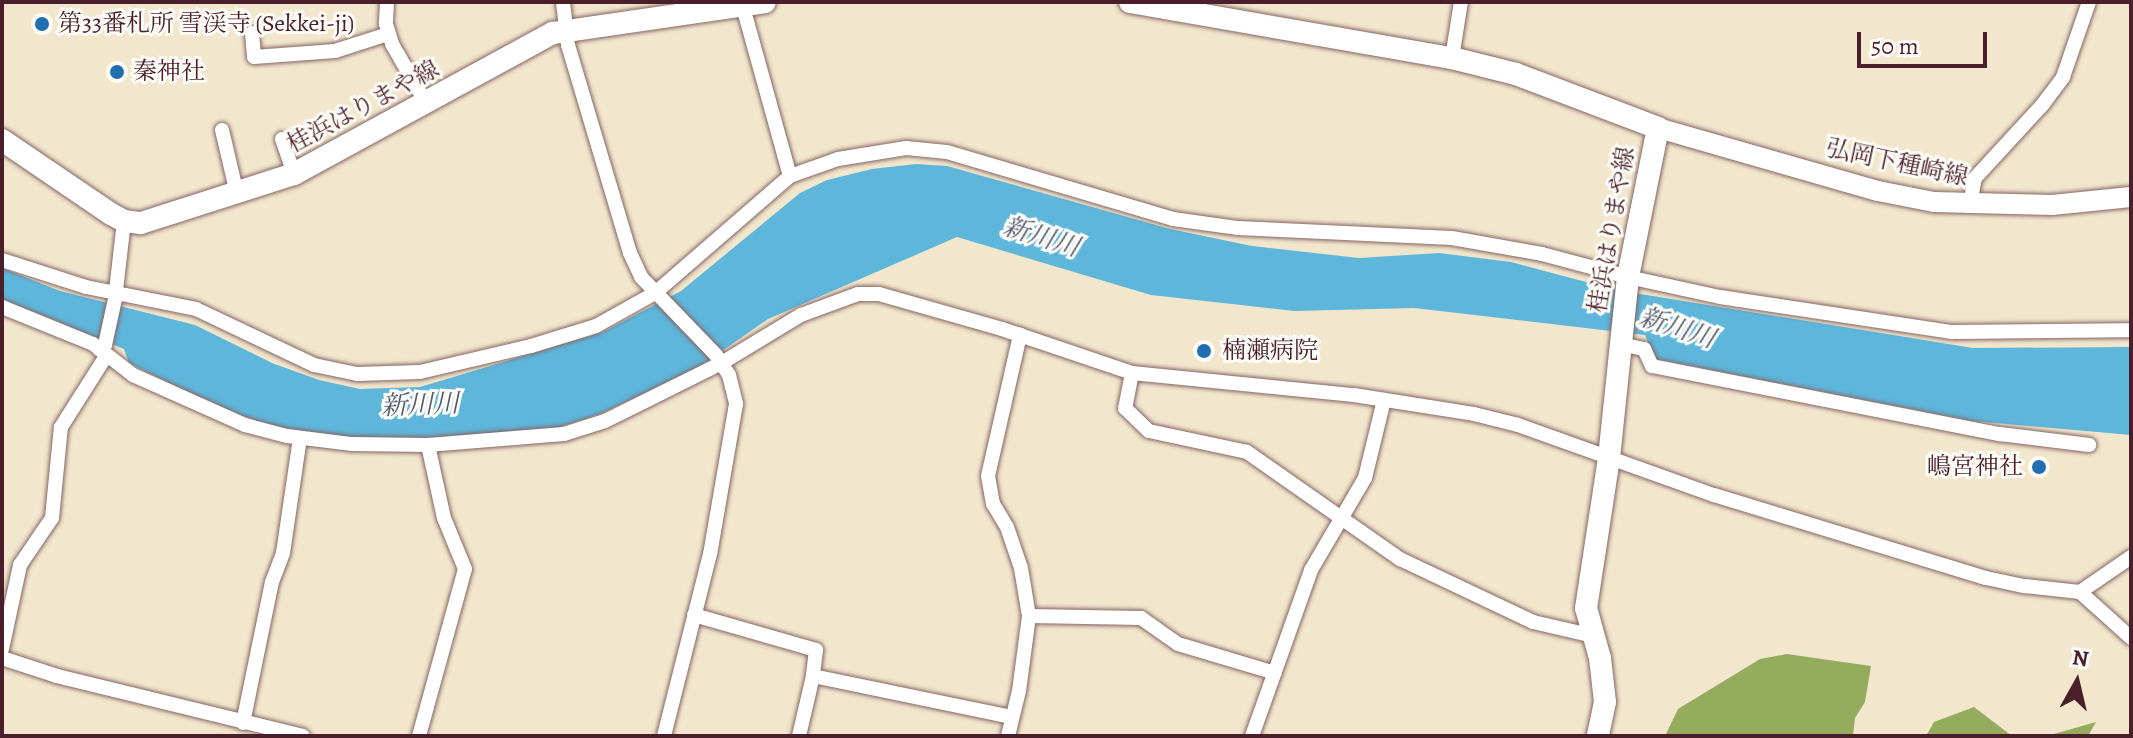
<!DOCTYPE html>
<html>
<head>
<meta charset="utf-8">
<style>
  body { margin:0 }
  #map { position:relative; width:2133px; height:738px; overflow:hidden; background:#f2e7cd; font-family:Alegreya,"Noto Serif JP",serif }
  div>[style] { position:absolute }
  .forest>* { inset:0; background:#95ac5e }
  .water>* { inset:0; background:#5eb6db }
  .roads { filter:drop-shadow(0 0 2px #856564) drop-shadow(0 0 2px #856564) }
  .minor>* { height:14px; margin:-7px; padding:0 7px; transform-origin:7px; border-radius:7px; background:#fff }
  .secondary>* { height:20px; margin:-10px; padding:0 10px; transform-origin:10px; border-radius:10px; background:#fff }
  .primary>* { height:22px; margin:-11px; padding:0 11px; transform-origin:11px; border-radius:11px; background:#fff }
  .dots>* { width:22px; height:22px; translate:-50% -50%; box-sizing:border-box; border:4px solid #fdfcf7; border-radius:50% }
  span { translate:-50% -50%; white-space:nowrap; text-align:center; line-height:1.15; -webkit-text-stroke:6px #fdfcf7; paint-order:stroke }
  .poi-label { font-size:24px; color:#4a1f2b }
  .left { translate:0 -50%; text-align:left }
  .right { translate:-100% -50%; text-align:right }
  .street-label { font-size:24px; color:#4a1f2b }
  .water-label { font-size:26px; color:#525b71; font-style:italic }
  .frame { position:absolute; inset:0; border:4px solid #4a1f2b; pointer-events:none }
  .north { position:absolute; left:2037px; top:642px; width:80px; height:80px; -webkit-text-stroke:6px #fdfcf7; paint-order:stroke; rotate:8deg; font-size:22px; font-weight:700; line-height:32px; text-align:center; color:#4a1f2b }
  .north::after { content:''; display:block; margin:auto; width:28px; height:36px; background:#4a1f2b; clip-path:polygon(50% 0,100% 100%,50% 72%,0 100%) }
  .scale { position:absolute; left:1857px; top:32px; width:130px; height:36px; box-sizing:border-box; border:4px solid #4a1f2b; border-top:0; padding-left:10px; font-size:24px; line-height:28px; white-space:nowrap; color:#4a1f2b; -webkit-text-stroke:6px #fdfcf7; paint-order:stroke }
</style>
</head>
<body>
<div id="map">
  <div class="forest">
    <i style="clip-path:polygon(1787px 654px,1871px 666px,1865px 702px,1855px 718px,1853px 736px,1665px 736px,1678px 709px,1760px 659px)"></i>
    <i style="clip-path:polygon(1974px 707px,2012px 736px,1926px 736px,1934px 722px)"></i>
    <i style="clip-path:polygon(2096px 722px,2088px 736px,2047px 736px)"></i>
  </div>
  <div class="water">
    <i style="clip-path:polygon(916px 164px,947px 166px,1170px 229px,1252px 246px,1359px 258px,1439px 253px,1511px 262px,1616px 290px,1973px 348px,2131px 347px,2131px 435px,1972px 421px,1655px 359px,1645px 335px,1414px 308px,1294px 311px,1151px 295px,957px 237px,768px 319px,699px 367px,600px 414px,554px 429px,461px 438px,342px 440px,292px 432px,221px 409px,129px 363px,124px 349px,2px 299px,2px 268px,60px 291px,195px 325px,272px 363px,319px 380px,360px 389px,420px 387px,603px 332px,681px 291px,800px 193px,827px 180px,872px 169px)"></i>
  </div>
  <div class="roads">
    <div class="minor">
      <i style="left:387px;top:2px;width:22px;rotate:93deg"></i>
      <i style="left:386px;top:24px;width:21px;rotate:73deg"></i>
      <i style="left:392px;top:44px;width:68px;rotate:60deg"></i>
      <i style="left:563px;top:2px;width:43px;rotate:83.4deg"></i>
      <i style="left:568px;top:45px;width:217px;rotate:73.4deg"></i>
      <i style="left:630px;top:253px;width:26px;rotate:65deg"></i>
      <i style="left:641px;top:277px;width:108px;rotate:46.1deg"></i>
      <i style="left:716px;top:355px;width:24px;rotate:57deg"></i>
      <i style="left:729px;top:375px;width:30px;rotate:76deg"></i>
      <i style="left:736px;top:404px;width:152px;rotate:99.8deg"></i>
      <i style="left:710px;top:554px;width:188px;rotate:104.2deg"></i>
      <i style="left:734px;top:2px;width:16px;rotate:47deg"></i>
      <i style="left:745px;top:14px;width:168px;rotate:74.5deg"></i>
      <i style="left:252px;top:33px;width:24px;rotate:85deg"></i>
      <i style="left:254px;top:57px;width:81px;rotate:-4.2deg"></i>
      <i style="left:335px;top:51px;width:56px;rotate:-17.8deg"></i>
      <i style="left:1452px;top:58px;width:57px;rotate:-80.9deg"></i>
      <i style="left:222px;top:130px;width:66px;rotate:76.8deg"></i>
      <i style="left:282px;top:139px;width:37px;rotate:71deg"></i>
      <i style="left:1970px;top:205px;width:27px;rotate:-80deg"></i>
      <i style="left:1975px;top:178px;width:100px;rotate:-47.4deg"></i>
      <i style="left:2043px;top:104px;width:34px;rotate:-53deg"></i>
      <i style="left:2063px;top:77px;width:79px;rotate:-70.9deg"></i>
      <i style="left:2px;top:260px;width:88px;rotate:17.8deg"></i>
      <i style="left:86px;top:287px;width:112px;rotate:11.3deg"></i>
      <i style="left:196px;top:309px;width:131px;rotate:25.4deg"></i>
      <i style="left:314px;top:365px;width:44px;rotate:11.8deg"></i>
      <i style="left:357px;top:374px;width:63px;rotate:-1.8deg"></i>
      <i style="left:420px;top:372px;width:114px;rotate:-13.2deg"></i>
      <i style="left:531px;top:346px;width:68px;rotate:-17.1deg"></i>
      <i style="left:596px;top:326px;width:68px;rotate:-29.2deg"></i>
      <i style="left:655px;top:293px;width:179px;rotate:-40.9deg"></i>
      <i style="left:790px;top:176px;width:51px;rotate:-19.5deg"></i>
      <i style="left:838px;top:159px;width:69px;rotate:-9.2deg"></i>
      <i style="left:906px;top:148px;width:41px;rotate:5.6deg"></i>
      <i style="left:947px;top:152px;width:236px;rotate:16.5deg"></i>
      <i style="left:1173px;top:219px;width:66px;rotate:7.9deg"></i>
      <i style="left:1238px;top:228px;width:214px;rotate:2.7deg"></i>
      <i style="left:1452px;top:238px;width:91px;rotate:10.1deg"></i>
      <i style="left:1542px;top:254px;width:89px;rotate:15deg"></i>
      <i style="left:1628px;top:277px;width:94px;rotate:12.3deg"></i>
      <i style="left:1720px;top:297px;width:235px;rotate:8.6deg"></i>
      <i style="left:1952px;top:332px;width:179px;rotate:-0.6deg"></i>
      <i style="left:2px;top:307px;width:98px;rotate:22.1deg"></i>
      <i style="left:93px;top:344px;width:51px;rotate:37.8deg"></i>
      <i style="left:133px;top:375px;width:123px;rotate:24.1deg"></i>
      <i style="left:245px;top:425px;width:43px;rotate:14.7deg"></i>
      <i style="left:287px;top:436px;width:64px;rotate:7.1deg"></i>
      <i style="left:351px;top:444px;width:77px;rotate:0.7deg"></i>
      <i style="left:428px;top:445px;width:136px;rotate:-4.6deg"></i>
      <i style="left:564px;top:434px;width:43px;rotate:-17.6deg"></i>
      <i style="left:605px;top:421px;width:128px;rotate:-26.4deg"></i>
      <i style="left:720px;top:364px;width:95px;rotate:-31.2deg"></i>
      <i style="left:801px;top:315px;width:61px;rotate:-20.2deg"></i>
      <i style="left:858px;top:294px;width:21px"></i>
      <i style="left:879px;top:294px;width:128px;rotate:15.9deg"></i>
      <i style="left:1002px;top:329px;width:137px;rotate:18.7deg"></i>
      <i style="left:1132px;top:373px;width:223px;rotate:5.7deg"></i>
      <i style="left:1354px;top:395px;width:121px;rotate:9deg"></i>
      <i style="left:1474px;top:414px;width:45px;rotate:14deg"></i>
      <i style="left:1518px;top:425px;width:208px;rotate:19.7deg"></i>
      <i style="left:1714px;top:495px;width:284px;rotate:17deg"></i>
      <i style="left:1986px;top:578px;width:40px;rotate:12deg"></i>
      <i style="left:2025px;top:586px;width:55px;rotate:6.2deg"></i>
      <i style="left:2080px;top:592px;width:62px;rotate:-34.5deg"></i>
      <i style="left:1620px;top:344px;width:25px;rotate:12deg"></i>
      <i style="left:1644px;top:349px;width:19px;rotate:65deg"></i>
      <i style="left:1652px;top:366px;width:355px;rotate:11.1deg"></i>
      <i style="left:2000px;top:434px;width:90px;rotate:7deg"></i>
      <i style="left:100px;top:350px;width:7px;rotate:-45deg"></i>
      <i style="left:105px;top:345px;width:47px;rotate:-77.7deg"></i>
      <i style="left:115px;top:299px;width:79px;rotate:-83.4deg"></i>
      <i style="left:1132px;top:373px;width:36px;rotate:101deg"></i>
      <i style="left:1125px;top:408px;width:33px;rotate:44deg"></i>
      <i style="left:1149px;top:431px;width:100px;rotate:12.1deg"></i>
      <i style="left:1247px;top:452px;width:187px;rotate:35deg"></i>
      <i style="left:1400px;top:559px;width:147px;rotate:25.3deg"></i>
      <i style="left:1533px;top:622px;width:63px;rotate:12.9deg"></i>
      <i style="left:2080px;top:592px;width:69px;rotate:42deg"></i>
      <i style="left:694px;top:615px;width:127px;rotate:16deg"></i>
      <i style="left:816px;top:650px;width:26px;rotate:97deg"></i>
      <i style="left:813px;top:676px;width:202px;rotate:11.7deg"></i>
      <i style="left:1029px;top:616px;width:112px;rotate:1deg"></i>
      <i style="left:1141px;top:618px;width:45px;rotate:35.1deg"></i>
      <i style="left:1178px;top:644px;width:101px;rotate:16.6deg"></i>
      <i style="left:2px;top:649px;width:86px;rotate:-77.9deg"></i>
      <i style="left:20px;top:565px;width:57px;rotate:-55.8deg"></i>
      <i style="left:52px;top:518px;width:91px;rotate:-84.4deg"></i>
      <i style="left:61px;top:427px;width:84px;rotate:-57.6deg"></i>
      <i style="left:2px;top:658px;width:58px;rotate:18.1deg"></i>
      <i style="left:57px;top:676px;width:253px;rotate:13.7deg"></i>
      <i style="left:243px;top:723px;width:144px;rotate:-78.4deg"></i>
      <i style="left:272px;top:582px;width:31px;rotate:-69deg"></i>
      <i style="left:283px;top:553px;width:116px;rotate:-81.6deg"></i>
      <i style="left:419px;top:736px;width:173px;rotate:-74.6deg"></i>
      <i style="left:465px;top:569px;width:55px;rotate:-112.4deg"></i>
      <i style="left:444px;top:518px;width:75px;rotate:-102.4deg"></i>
      <i style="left:799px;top:736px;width:62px;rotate:-76.9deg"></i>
      <i style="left:1008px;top:736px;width:46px;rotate:-76.3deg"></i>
      <i style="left:1019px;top:691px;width:76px;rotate:-82.4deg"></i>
      <i style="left:1029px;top:616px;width:49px;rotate:-99.5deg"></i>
      <i style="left:1021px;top:568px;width:43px;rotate:-108.9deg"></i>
      <i style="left:1007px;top:527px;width:27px;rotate:-121deg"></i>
      <i style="left:993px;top:504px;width:28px;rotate:-100deg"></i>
      <i style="left:988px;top:476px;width:145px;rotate:-77.2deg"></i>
      <i style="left:1252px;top:736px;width:176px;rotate:-70.4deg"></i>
      <i style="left:1311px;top:570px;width:107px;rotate:-59.6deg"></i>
      <i style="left:1365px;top:478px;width:80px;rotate:-76.3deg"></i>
    </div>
    <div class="secondary">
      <i style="left:1658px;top:128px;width:229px;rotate:16deg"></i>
      <i style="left:1878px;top:191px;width:57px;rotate:11.1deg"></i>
      <i style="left:1934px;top:202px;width:118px;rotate:1.5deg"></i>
      <i style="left:2052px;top:205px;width:79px;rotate:-5.8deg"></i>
    </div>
    <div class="primary">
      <i style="left:1130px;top:2px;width:327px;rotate:9.9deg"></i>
      <i style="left:1452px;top:58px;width:66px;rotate:14deg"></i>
      <i style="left:1516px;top:74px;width:152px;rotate:20.8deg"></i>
      <i style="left:1658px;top:128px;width:152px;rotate:101.4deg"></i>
      <i style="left:1628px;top:277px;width:182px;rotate:96deg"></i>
      <i style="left:1609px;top:458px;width:152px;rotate:98.7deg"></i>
      <i style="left:1586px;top:608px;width:52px;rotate:74.4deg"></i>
      <i style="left:1600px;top:658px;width:44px;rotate:83.5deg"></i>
      <i style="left:1605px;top:702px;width:35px;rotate:102deg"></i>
      <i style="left:2px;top:140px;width:132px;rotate:34.2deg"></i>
      <i style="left:111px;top:214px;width:15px;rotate:28deg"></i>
      <i style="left:124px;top:221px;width:17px;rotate:7deg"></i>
      <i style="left:141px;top:223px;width:161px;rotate:-17.8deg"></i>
      <i style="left:294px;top:174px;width:295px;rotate:-28.6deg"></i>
      <i style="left:553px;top:33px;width:214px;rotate:-8.3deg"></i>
    </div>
  </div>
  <div class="dots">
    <i style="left:42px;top:24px;background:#1f6fb2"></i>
    <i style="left:117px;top:72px;background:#1f6fb2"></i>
    <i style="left:1204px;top:351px;background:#1f6fb2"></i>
    <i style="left:2039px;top:467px;background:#1f6fb2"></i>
  </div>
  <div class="poi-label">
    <span class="left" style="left:58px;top:24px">第33番札所 雪渓寺 (Sekkei-ji)</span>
    <span class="left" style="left:133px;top:72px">秦神社</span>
    <span class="left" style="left:1222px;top:351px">楠瀬病院</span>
    <span class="right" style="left:2023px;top:467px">嶋宮神社</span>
  </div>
  <div class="street-label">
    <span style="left:363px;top:107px;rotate:-28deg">桂浜はりまや線</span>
    <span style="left:1897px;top:163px;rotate:12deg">弘岡下種崎線</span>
    <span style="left:1612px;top:230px;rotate:-80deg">桂浜はりまや線</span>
  </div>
  <div class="water-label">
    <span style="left:1041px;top:237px;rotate:17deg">新川川</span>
    <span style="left:1677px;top:328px;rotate:18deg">新川川</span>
    <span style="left:420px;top:405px;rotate:-2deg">新川川</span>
  </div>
  <div class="frame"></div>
  <div class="north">N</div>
  <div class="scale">50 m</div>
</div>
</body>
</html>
